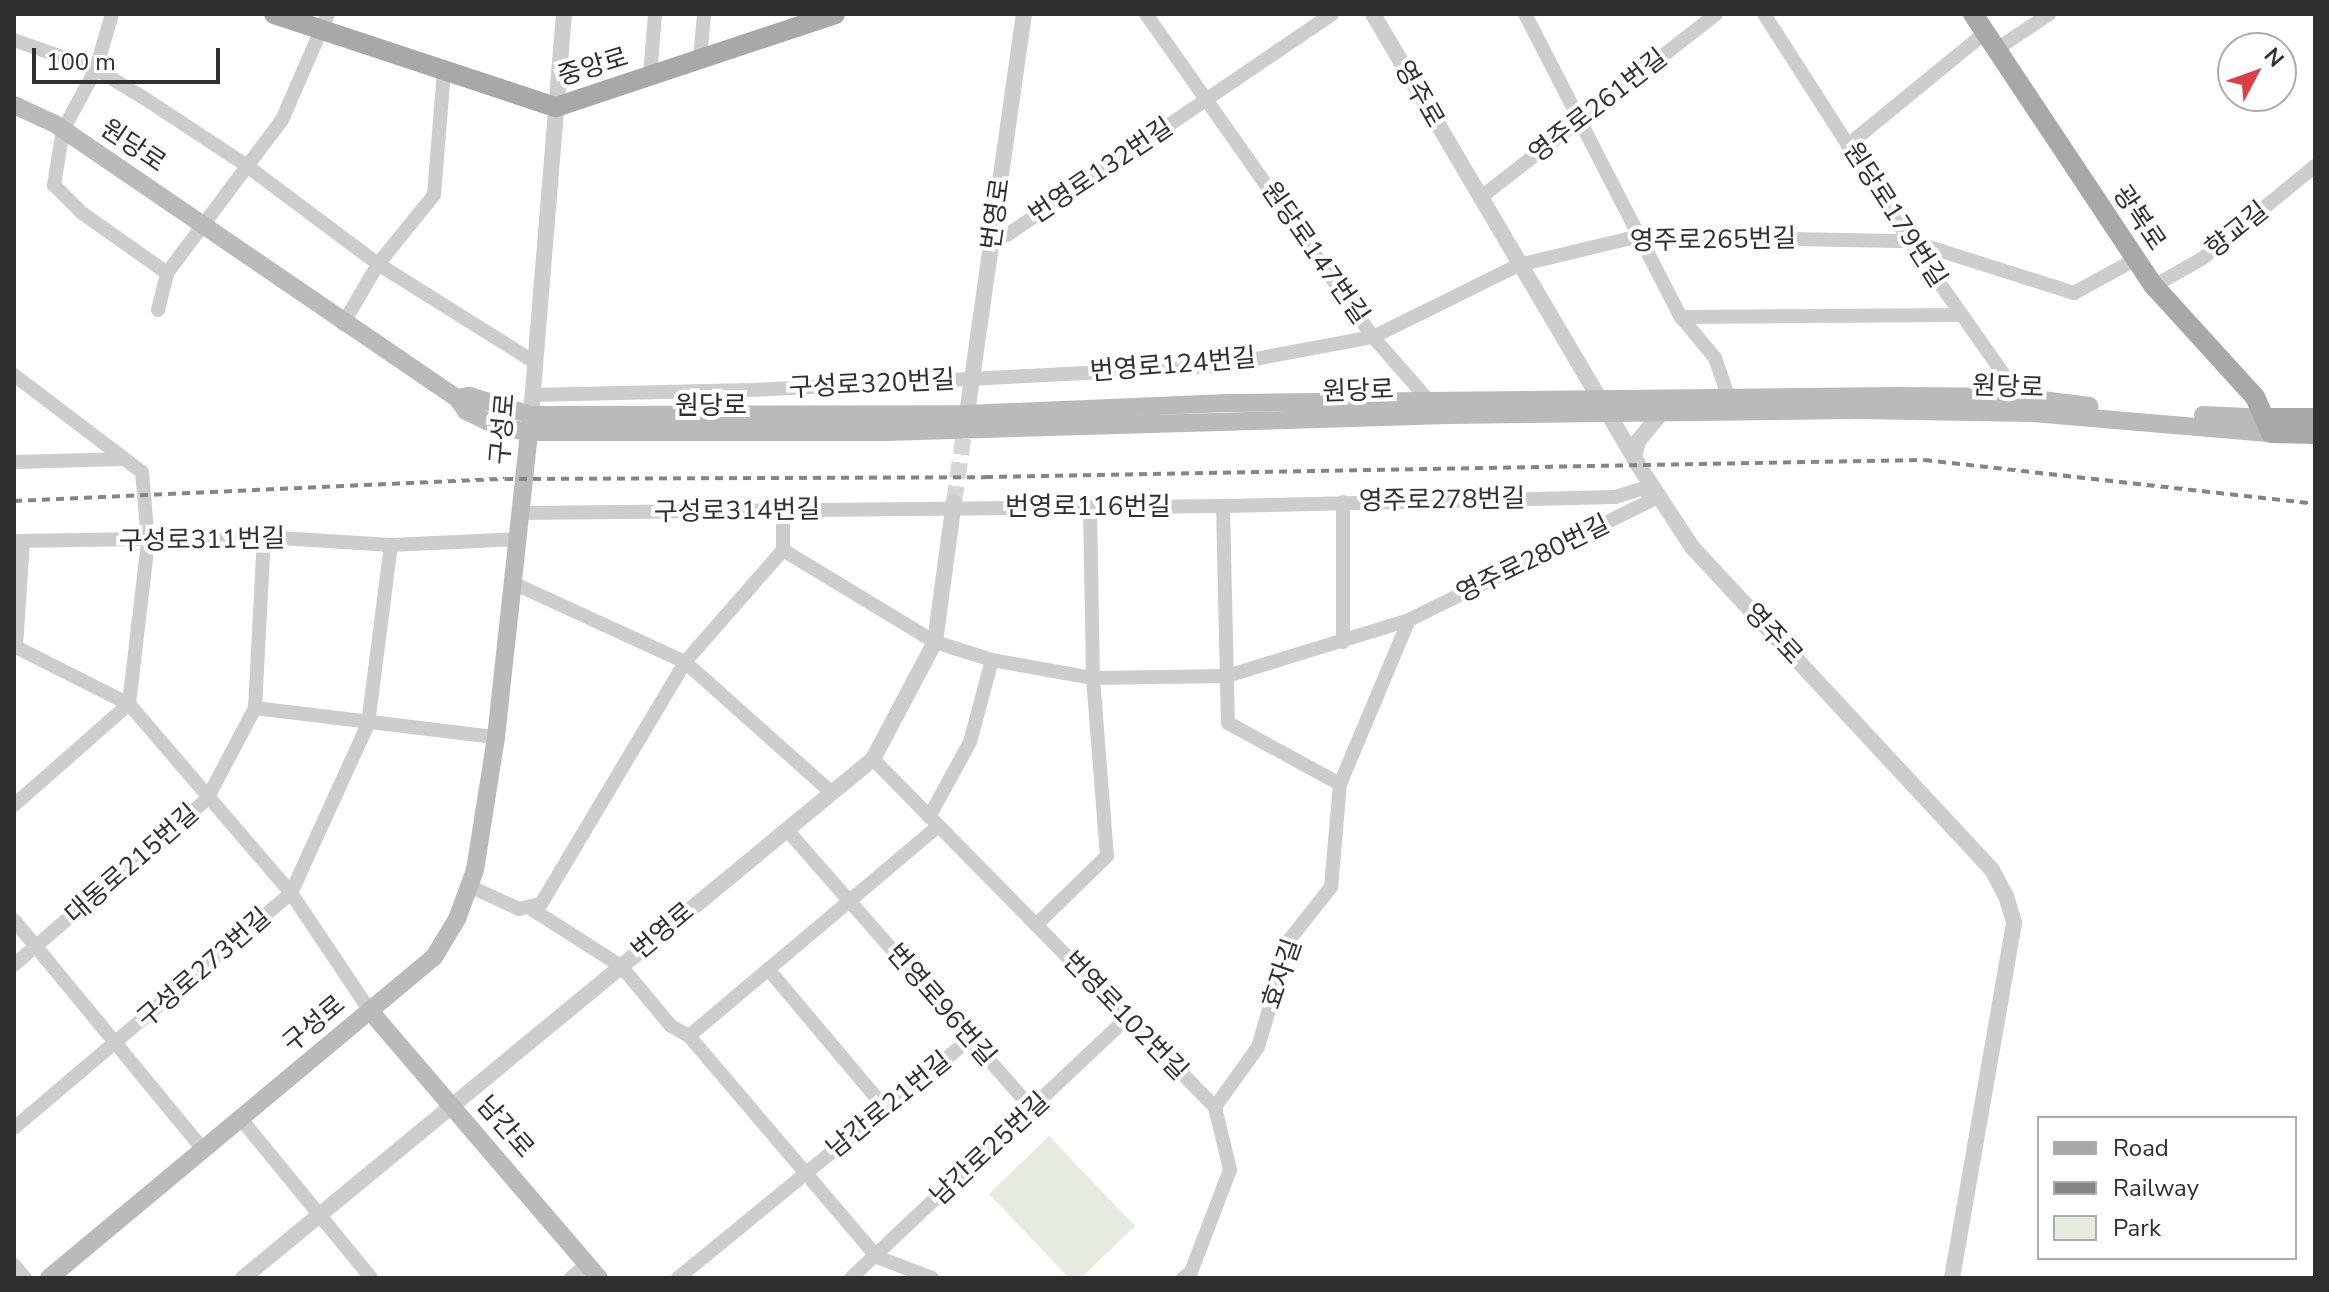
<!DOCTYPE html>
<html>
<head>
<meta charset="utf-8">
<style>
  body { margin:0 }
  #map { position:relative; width:2329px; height:1292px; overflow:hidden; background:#fff; font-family:"Nunito Sans","Noto Sans KR",sans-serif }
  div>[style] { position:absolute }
  .green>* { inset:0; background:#e5ecdf }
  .tertiary-tunnel>* { height:16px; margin-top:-8px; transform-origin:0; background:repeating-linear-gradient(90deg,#d6d6d6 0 16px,transparent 0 24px) }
  .minor>* { height:14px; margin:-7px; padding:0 7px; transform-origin:7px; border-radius:7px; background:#cdcdcd }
  .tertiary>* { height:16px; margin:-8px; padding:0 8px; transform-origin:8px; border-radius:8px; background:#cdcdcd }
  .secondary>* { height:18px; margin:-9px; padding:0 9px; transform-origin:9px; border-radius:9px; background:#bababa }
  .primary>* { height:20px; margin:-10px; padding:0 10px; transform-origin:10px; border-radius:10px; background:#a8a8a8 }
  .rail>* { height:4px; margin-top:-2px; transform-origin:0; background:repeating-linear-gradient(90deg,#858585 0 8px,transparent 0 14px) }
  span { translate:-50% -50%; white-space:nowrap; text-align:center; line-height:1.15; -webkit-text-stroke:8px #fff; paint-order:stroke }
  .street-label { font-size:26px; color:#303030 }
  .frame { position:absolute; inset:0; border:16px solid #303030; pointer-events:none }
  .legend { position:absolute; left:2037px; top:1116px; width:260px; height:144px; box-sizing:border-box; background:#fff; border:2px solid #acacac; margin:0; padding:10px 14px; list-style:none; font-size:24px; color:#303030 }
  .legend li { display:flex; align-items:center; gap:16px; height:40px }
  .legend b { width:40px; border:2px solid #acacac }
  .north { position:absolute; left:2217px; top:32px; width:80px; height:80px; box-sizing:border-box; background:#fff; border:2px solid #acacac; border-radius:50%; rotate:49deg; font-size:22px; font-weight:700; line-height:32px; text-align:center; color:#303030 }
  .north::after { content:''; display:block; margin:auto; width:28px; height:36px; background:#da3f46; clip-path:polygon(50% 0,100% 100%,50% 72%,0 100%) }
  .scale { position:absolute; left:32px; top:48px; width:188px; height:36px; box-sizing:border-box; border:4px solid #303030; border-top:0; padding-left:10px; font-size:24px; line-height:28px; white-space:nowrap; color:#303030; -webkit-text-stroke:6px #fff; paint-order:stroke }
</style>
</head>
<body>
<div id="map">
  <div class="green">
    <i style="clip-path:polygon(1049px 1136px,1135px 1226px,1081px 1278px,1069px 1278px,989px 1194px)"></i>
  </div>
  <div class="tertiary-tunnel">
    <i style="left:954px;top:502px;width:84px;rotate:-81.8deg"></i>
  </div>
  <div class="minor">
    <i style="left:112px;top:14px;width:57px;rotate:106.2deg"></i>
    <i style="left:96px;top:69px;width:69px;rotate:118.4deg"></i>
    <i style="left:63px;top:130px;width:56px;rotate:99.3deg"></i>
    <i style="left:54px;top:185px;width:40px;rotate:45deg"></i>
    <i style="left:82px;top:213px;width:104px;rotate:35.2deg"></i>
    <i style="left:1146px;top:14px;width:395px;rotate:54.9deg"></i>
    <i style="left:1373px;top:337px;width:85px;rotate:48.8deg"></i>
    <i style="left:1525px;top:14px;width:341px;rotate:62.8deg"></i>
    <i style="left:1681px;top:317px;width:53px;rotate:50.3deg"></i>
    <i style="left:1715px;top:358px;width:49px;rotate:70.8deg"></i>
    <i style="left:1764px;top:14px;width:270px;rotate:57.3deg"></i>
    <i style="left:1910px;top:241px;width:198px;rotate:54.9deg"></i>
    <i style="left:14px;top:40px;width:87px;rotate:19.5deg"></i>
    <i style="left:96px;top:69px;width:56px;rotate:31.1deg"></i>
    <i style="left:144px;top:98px;width:123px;rotate:33.4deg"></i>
    <i style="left:247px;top:166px;width:164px;rotate:36.8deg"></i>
    <i style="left:378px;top:264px;width:186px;rotate:32.1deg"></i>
    <i style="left:1997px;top:49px;width:63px;rotate:-33.9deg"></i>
    <i style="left:700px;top:59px;width:45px;rotate:-84.9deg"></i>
    <i style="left:650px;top:76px;width:62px;rotate:-85.4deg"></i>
    <i style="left:1848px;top:145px;width:177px;rotate:-39.3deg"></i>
    <i style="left:1480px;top:198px;width:299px;rotate:-37.9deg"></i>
    <i style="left:992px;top:239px;width:16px;rotate:-15deg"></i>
    <i style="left:1007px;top:235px;width:393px;rotate:-34.2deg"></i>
    <i style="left:2154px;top:286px;width:56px;rotate:-29.7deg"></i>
    <i style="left:2203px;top:258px;width:145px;rotate:-39.4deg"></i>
    <i style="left:158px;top:310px;width:38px;rotate:-76deg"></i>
    <i style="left:167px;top:273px;width:191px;rotate:-53.1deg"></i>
    <i style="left:282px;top:120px;width:116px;rotate:-66.5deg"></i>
    <i style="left:1681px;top:317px;width:280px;rotate:-0.4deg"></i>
    <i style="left:343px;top:324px;width:69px;rotate:-59.7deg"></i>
    <i style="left:378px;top:264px;width:89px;rotate:-50.9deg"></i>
    <i style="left:434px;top:195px;width:125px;rotate:-85.4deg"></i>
    <i style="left:14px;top:375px;width:161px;rotate:37.2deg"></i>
    <i style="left:142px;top:472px;width:70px;rotate:85.1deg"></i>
    <i style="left:148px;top:542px;width:163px;rotate:96.7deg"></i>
    <i style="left:129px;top:704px;width:153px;rotate:138.7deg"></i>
    <i style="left:532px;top:395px;width:219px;rotate:-1.3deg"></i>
    <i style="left:751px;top:390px;width:462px;rotate:-2.9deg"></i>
    <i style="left:1212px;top:367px;width:164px;rotate:-10.6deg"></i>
    <i style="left:1373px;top:337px;width:163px;rotate:-26.3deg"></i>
    <i style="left:1519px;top:265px;width:124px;rotate:-13.5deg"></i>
    <i style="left:1640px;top:236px;width:270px;rotate:1.1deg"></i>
    <i style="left:1910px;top:241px;width:172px;rotate:17.6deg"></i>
    <i style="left:2074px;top:293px;width:71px;rotate:-28.7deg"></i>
    <i style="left:14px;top:462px;width:110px;rotate:-1.6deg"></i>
    <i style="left:1223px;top:506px;width:217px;rotate:88.7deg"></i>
    <i style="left:1228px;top:723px;width:128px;rotate:28.6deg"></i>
    <i style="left:521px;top:513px;width:702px;rotate:-0.57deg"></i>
    <i style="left:1223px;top:506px;width:392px;rotate:-1.3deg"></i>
    <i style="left:1615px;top:497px;width:27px;rotate:-17deg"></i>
    <i style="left:1641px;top:489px;width:19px;rotate:25deg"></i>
    <i style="left:14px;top:541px;width:250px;rotate:-0.9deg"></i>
    <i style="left:264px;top:537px;width:127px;rotate:3.6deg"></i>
    <i style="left:391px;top:545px;width:127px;rotate:-2.7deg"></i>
    <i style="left:783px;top:550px;width:178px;rotate:31.2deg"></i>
    <i style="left:935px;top:642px;width:60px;rotate:17.5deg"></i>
    <i style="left:992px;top:660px;width:103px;rotate:10.1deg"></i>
    <i style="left:1093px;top:678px;width:134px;rotate:-0.9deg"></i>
    <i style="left:1227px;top:676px;width:190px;rotate:-17.1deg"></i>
    <i style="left:1409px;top:620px;width:278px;rotate:-26.3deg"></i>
    <i style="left:513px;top:583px;width:189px;rotate:24.7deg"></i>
    <i style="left:685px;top:662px;width:195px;rotate:41.7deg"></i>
    <i style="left:1343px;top:642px;width:140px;rotate:-90deg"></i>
    <i style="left:16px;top:647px;width:127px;rotate:26.8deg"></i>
    <i style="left:129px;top:704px;width:249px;rotate:49.4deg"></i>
    <i style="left:291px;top:893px;width:142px;rotate:56.2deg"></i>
    <i style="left:16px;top:647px;width:106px;rotate:-86.2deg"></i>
    <i style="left:255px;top:708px;width:243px;rotate:6.9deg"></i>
    <i style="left:873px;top:759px;width:488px;rotate:45.5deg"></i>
    <i style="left:929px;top:817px;width:85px;rotate:-61.3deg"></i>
    <i style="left:970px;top:742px;width:85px;rotate:-75deg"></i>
    <i style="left:787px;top:830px;width:373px;rotate:48.7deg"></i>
    <i style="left:469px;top:886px;width:55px;rotate:24.7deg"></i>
    <i style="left:519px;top:909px;width:23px;rotate:-13deg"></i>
    <i style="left:541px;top:904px;width:282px;rotate:-59.2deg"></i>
    <i style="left:685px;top:662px;width:149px;rotate:-48.8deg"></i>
    <i style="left:783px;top:550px;width:39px;rotate:-90deg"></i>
    <i style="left:533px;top:910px;width:104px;rotate:32.5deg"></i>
    <i style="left:621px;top:966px;width:78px;rotate:50.2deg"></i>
    <i style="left:671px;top:1026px;width:21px;rotate:29deg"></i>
    <i style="left:689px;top:1036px;width:290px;rotate:49.6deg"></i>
    <i style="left:877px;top:1257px;width:59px;rotate:20.9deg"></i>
    <i style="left:14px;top:920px;width:297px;rotate:50.5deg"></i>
    <i style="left:1036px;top:925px;width:99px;rotate:-44.2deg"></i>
    <i style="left:1107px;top:856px;width:179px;rotate:-94.5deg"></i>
    <i style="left:1093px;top:678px;width:171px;rotate:-91deg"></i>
    <i style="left:14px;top:965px;width:255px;rotate:-40.7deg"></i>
    <i style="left:207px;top:799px;width:103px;rotate:-62.2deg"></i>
    <i style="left:255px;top:708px;width:171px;rotate:-87deg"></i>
    <i style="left:768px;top:969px;width:182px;rotate:49.9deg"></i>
    <i style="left:689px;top:1036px;width:326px;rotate:-40.1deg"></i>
    <i style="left:241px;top:1119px;width:205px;rotate:50.7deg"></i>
    <i style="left:14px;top:1128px;width:363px;rotate:-40.3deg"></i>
    <i style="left:291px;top:893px;width:186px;rotate:-65.5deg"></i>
    <i style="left:368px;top:724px;width:180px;rotate:-82.7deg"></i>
    <i style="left:14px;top:1265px;width:17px;rotate:50deg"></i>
    <i style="left:571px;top:1278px;width:21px;rotate:-41deg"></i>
    <i style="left:678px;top:1278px;width:379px;rotate:-39.3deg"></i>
    <i style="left:851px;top:1278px;width:379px;rotate:-43.3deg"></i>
    <i style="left:1183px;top:1278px;width:10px;rotate:-37deg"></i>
    <i style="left:1191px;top:1272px;width:109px;rotate:-69.1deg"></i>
    <i style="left:1230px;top:1170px;width:65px;rotate:-103.4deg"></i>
    <i style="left:1215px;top:1107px;width:74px;rotate:-54.4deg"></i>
    <i style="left:1258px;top:1047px;width:113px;rotate:-73.5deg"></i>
    <i style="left:1290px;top:939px;width:66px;rotate:-51.7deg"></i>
    <i style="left:1331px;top:887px;width:103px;rotate:-85deg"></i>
    <i style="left:1340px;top:784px;width:178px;rotate:-67.2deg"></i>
  </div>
  <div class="tertiary">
    <i style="left:1373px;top:14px;width:524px;rotate:59.52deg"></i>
    <i style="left:1639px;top:466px;width:97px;rotate:56.8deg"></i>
    <i style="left:1692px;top:547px;width:441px;rotate:47.1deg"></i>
    <i style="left:1992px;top:870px;width:30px;rotate:62deg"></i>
    <i style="left:2006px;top:896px;width:28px;rotate:73deg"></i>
    <i style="left:2014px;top:923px;width:360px;rotate:99.9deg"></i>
    <i style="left:967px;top:414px;width:404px;rotate:-81.9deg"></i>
    <i style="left:531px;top:415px;width:402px;rotate:-85.3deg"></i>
    <i style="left:1634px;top:458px;width:17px;rotate:-77deg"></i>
    <i style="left:1638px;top:441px;width:35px;rotate:-50deg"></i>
    <i style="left:243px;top:1278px;width:816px;rotate:-39.48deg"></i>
    <i style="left:873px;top:759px;width:132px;rotate:-62.1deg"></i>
    <i style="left:935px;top:642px;width:141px;rotate:-82.3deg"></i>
  </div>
  <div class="secondary">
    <i style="left:14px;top:105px;width:45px;rotate:24.9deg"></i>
    <i style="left:55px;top:124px;width:486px;rotate:34.3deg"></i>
    <i style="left:457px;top:398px;width:16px;rotate:55deg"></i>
    <i style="left:466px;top:411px;width:34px;rotate:26deg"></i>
    <i style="left:497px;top:426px;width:33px;rotate:11deg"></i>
    <i style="left:529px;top:432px;width:358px"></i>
    <i style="left:887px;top:432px;width:562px;rotate:-1.73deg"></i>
    <i style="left:1449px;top:415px;width:407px;rotate:-0.7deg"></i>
    <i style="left:1856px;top:410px;width:175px;rotate:1deg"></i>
    <i style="left:2031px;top:413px;width:241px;rotate:4.8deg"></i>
    <i style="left:457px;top:398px;width:13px;rotate:-9deg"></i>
    <i style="left:470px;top:396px;width:64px;rotate:17.3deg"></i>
    <i style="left:531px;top:415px;width:436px;rotate:-0.1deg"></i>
    <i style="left:967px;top:414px;width:266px;rotate:-2.4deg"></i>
    <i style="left:1233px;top:403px;width:666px;rotate:-0.6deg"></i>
    <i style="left:1899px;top:396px;width:121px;rotate:0.5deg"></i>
    <i style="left:2020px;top:397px;width:70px;rotate:7.4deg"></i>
    <i style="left:2203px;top:415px;width:64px;rotate:2.7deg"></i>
    <i style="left:370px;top:1011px;width:352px;rotate:49.4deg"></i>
    <i style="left:49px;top:1278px;width:501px;rotate:-39.82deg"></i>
    <i style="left:434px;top:957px;width:44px;rotate:-58.8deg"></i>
    <i style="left:457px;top:919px;width:52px;rotate:-69.8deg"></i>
    <i style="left:475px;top:870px;width:135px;rotate:-81deg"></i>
    <i style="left:496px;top:737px;width:317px;rotate:-83.8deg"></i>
  </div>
  <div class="primary">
    <i style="left:274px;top:14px;width:297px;rotate:18.3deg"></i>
    <i style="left:556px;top:107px;width:294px;rotate:-18.4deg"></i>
    <i style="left:1973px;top:14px;width:327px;rotate:56.4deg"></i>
    <i style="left:2154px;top:286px;width:150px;rotate:47.7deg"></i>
    <i style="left:2255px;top:397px;width:39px;rotate:66deg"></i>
    <i style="left:2271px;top:433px;width:44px;rotate:1.3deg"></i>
    <i style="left:2267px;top:418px;width:48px"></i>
  </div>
  <div class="rail">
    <i style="left:14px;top:501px;width:491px;rotate:-2.6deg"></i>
    <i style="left:505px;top:479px;width:480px;rotate:-0.2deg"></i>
    <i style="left:985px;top:477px;width:939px;rotate:-1.04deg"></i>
    <i style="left:1924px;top:460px;width:393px;rotate:6.4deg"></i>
  </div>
  <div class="street-label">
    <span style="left:593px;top:67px;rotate:-17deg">중앙로</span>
    <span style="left:1419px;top:94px;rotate:60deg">영주로</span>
    <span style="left:1598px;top:106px;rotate:-38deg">영주로261번길</span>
    <span style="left:133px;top:146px;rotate:34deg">원당로</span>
    <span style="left:1101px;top:171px;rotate:-34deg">번영로132번길</span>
    <span style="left:996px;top:214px;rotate:-82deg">번영로</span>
    <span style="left:1895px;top:215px;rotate:57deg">원당로179번길</span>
    <span style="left:2139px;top:218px;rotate:56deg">광복로</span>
    <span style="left:2237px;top:230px;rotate:-39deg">향교길</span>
    <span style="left:1713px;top:240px;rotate:-1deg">영주로265번길</span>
    <span style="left:1315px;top:253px;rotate:55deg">원당로147번길</span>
    <span style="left:1173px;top:365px;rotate:-5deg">번영로124번길</span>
    <span style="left:872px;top:384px;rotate:-3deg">구성로320번길</span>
    <span style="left:2008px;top:387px;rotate:2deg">원당로</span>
    <span style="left:1358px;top:391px;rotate:-2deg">원당로</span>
    <span style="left:711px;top:406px">원당로</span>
    <span style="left:503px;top:429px;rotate:-85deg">구성로</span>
    <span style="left:1442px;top:500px;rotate:-1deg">영주로278번길</span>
    <span style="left:1088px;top:507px">번영로116번길</span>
    <span style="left:737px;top:511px;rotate:-1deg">구성로314번길</span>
    <span style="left:202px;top:540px;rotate:-1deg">구성로311번길</span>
    <span style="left:1533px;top:559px;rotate:-26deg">영주로280번길</span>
    <span style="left:1773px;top:634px;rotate:47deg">영주로</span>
    <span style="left:132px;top:864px;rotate:-41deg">대동로215번길</span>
    <span style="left:663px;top:931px;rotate:-40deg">번영로</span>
    <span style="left:204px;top:968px;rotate:-41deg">구성로273번길</span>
    <span style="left:1282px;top:974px;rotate:-71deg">효자길</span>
    <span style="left:941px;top:1005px;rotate:49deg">번영로96번길</span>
    <span style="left:1125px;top:1016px;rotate:46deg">번영로102번길</span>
    <span style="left:314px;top:1024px;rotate:-40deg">구성로</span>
    <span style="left:889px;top:1105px;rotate:-39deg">남간로21번길</span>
    <span style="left:505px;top:1127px;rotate:49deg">남간로</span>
    <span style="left:990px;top:1149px;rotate:-43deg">남간로25번길</span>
  </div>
  <div class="frame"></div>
  <ul class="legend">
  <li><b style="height:10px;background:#a8a8a8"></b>Road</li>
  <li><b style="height:10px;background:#858585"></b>Railway</li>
  <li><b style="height:22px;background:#e5ecdf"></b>Park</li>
  </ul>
  <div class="north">N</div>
  <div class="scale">100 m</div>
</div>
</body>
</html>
